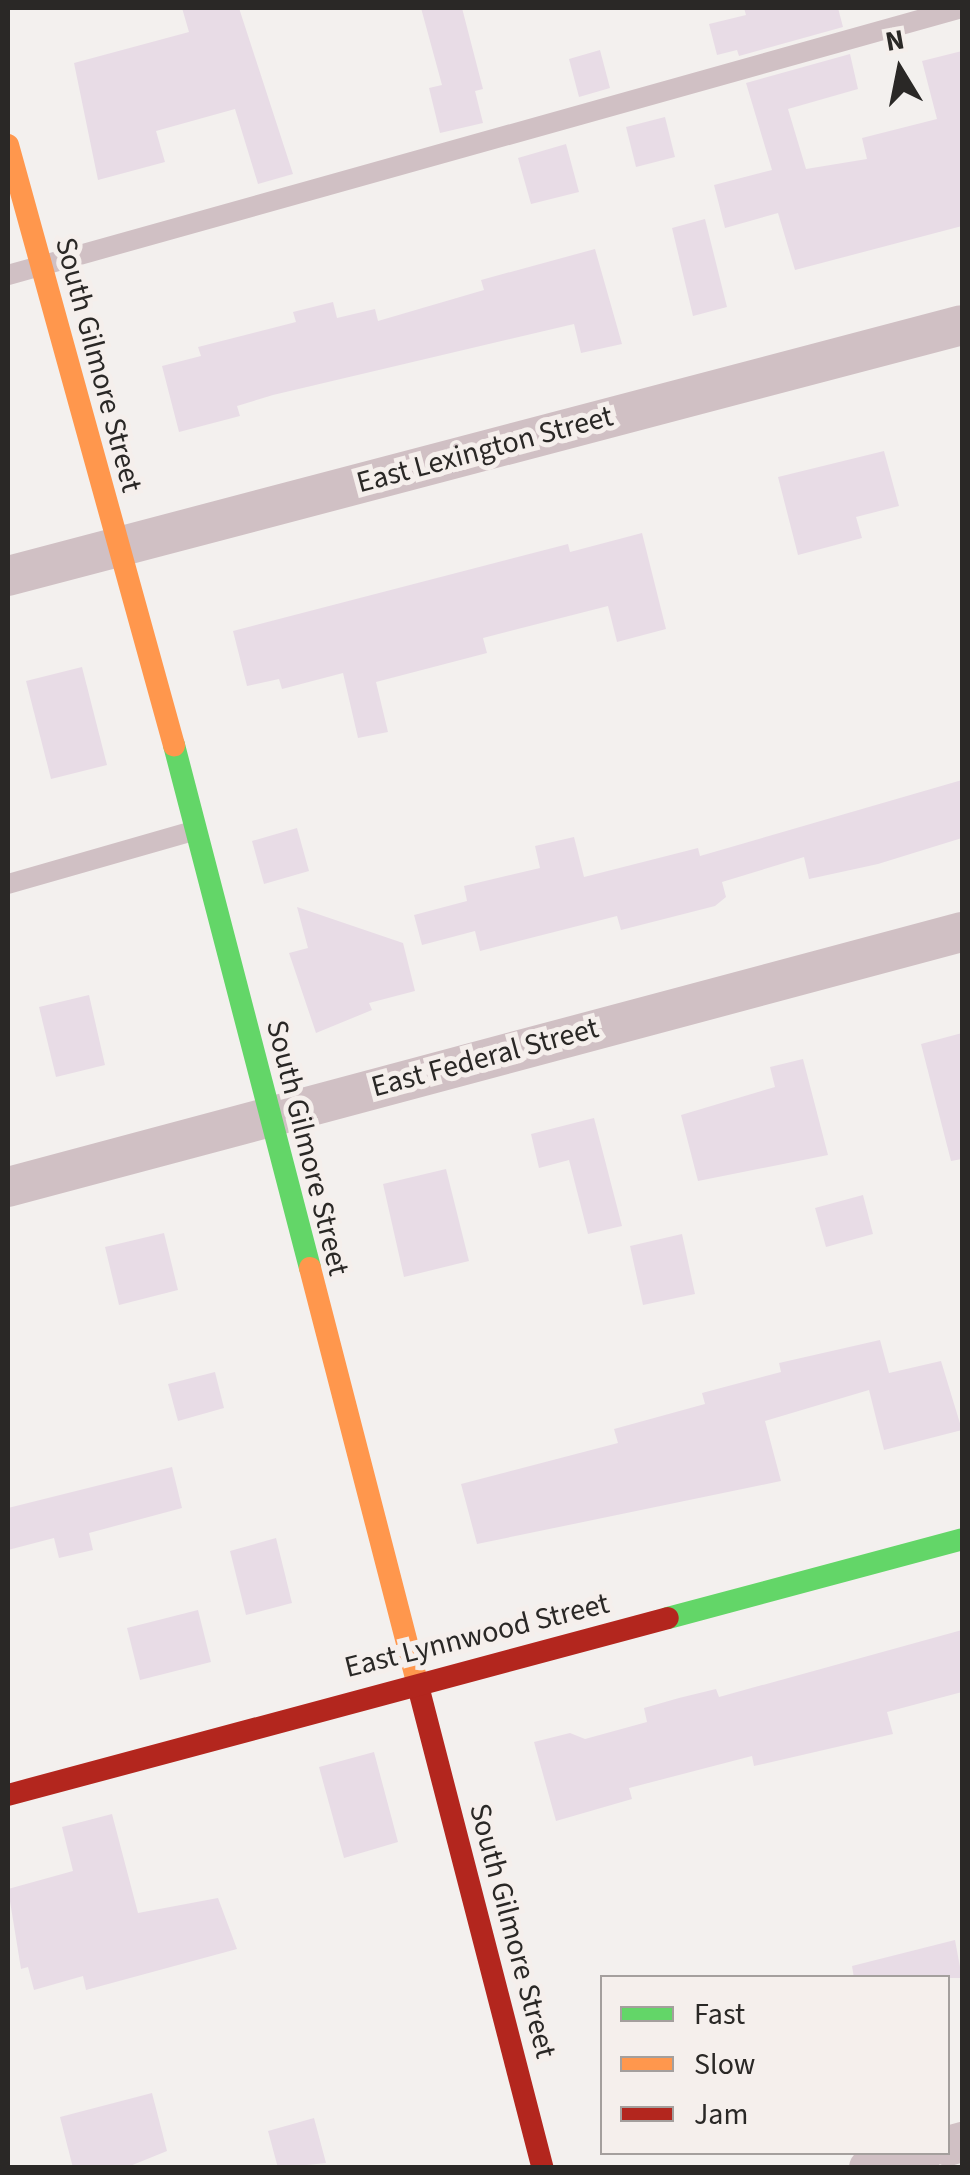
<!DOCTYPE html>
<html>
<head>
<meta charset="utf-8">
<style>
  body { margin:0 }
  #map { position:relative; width:970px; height:2175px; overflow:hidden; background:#f3f0ee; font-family:"Source Sans 3",sans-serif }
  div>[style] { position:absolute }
  .building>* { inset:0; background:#e8dce6 }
  .lane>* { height:20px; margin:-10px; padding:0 10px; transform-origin:10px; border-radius:10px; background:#d0c0c4 }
  .street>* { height:40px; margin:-20px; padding:0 20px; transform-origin:20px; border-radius:20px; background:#d0c0c4 }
  .fast>* { height:22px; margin:-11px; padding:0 11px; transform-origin:11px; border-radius:11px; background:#63d668 }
  .slow>* { height:22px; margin:-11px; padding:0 11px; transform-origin:11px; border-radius:11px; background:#ff974d }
  .jam>* { height:22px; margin:-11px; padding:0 11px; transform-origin:11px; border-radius:11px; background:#b3261e }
  span { translate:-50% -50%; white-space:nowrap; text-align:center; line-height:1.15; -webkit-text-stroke:10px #f5efec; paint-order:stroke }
  .street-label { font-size:30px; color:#2a2826 }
  .frame { position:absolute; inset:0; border:10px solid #2a2826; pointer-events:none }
  .legend { position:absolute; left:600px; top:1975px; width:350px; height:180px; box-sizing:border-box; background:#f5efec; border:2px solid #a49f9d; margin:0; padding:12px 18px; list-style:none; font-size:30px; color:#2a2826 }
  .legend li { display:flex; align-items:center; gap:20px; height:50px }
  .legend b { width:50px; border:2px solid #a49f9d }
  .north { position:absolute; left:850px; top:20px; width:100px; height:100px; -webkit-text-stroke:8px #f5efec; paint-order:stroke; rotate:350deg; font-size:28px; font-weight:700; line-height:40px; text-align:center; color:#2a2826 }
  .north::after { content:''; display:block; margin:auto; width:35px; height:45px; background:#2a2826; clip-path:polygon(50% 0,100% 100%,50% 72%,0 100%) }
</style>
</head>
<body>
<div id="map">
  <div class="building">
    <i style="clip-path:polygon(182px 8px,239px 8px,293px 174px,258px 184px,235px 109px,156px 131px,165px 162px,98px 180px,74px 63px,189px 32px)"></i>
    <i style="clip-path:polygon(421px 8px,462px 8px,483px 89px,475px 91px,483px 123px,440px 133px,429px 88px,442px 85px)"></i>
    <i style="clip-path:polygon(744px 8px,838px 8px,843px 27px,739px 56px,737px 50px,717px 55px,709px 24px,746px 15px)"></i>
    <i style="clip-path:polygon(600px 50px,610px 88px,579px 97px,569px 59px)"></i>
    <i style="clip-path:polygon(962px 51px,962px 226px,795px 270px,778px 213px,725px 228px,714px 185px,772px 170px,746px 83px,850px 54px,858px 89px,788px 109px,806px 169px,867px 159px,862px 138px,937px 119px,922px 61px)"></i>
    <i style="clip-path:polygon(665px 117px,675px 157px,636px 167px,626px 127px)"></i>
    <i style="clip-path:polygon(566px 144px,579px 192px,531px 204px,518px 158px)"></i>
    <i style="clip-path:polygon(705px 219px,727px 307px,693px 316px,672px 228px)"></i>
    <i style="clip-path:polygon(595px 249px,622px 344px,581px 353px,574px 324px,273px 395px,237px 406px,240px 416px,179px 432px,162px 366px,201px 356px,198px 347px,296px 322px,293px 312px,333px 302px,337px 318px,375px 309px,378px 321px,484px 290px,481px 280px)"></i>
    <i style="clip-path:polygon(884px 451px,899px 506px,856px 517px,862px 538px,798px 555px,778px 477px)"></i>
    <i style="clip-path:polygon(642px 533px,666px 629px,617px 642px,608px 606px,483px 638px,487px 653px,376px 682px,388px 732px,358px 738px,343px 673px,282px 689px,279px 679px,247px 686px,233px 631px,568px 544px,570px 552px)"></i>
    <i style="clip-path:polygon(82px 667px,107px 765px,51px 779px,26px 681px)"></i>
    <i style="clip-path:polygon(962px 780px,962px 838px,878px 864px,809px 879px,804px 857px,722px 882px,726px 897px,715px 906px,621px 930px,617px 916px,480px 951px,475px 931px,422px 945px,414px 915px,467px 901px,464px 886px,540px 868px,535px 846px,574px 837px,584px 877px,698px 848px,700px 856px)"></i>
    <i style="clip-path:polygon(297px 828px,309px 871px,264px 884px,252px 841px)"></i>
    <i style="clip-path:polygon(297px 907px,403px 943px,415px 991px,369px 1003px,372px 1010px,316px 1033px,289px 953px,308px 948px)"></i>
    <i style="clip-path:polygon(89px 995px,105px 1065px,56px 1077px,39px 1007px)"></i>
    <i style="clip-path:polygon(962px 1033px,962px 1159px,951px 1161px,921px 1044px)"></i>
    <i style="clip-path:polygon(803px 1059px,828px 1155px,698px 1181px,681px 1115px,775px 1087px,770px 1067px)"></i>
    <i style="clip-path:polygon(594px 1118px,622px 1226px,588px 1234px,569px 1160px,539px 1168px,531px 1134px)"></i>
    <i style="clip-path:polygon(446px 1169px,469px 1261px,404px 1277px,383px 1184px)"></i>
    <i style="clip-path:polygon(863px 1195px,873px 1234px,826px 1247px,815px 1208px)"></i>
    <i style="clip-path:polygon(164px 1233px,178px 1290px,119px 1305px,105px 1247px)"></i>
    <i style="clip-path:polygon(682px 1234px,695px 1294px,643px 1305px,630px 1246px)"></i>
    <i style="clip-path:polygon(880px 1340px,889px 1373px,941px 1361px,962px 1430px,884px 1450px,869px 1390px,765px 1421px,781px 1481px,477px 1544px,461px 1484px,618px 1443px,614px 1429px,705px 1404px,702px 1393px,781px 1372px,779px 1363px)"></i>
    <i style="clip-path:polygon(215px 1372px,224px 1408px,178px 1421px,168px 1384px)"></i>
    <i style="clip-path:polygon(172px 1467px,182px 1508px,89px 1533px,93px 1550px,59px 1558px,54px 1538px,8px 1550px,8px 1508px)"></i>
    <i style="clip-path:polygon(276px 1538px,292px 1603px,246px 1615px,230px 1551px)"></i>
    <i style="clip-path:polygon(198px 1610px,211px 1662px,140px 1680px,127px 1628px)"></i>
    <i style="clip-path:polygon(962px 1630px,962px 1692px,887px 1712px,893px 1734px,754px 1766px,752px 1756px,629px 1788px,632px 1799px,556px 1821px,534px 1742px,570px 1733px,585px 1739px,647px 1722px,644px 1708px,679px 1698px,716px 1689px,719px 1697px)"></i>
    <i style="clip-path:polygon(374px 1752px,398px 1842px,344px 1858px,319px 1767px)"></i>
    <i style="clip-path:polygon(112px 1814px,138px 1913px,218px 1898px,237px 1949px,86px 1990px,83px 1976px,34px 1990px,28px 1967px,21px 1969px,8px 1889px,73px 1871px,62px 1827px)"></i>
    <i style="clip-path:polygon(955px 1940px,962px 1978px,854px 1978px,852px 1966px)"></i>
    <i style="clip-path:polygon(152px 2093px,167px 2151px,125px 2168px,73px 2168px,60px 2117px)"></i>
    <i style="clip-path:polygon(314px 2118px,326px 2163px,278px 2168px,268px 2131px)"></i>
  </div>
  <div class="lane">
    <i style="left:8px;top:275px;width:991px;rotate:-15.64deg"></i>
    <i style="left:8px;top:884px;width:192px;rotate:-16deg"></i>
  </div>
  <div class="street">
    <i style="left:8px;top:576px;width:986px;rotate:-14.74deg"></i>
    <i style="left:8px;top:1187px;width:987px;rotate:-14.97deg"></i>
    <i style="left:948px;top:2146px;width:15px;rotate:-16deg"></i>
    <i style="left:869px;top:2168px;width:57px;rotate:-16.2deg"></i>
  </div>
  <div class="fast">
    <i style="left:174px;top:745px;width:540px;rotate:75.42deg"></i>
    <i style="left:668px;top:1618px;width:304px;rotate:-15deg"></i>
  </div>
  <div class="slow">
    <i style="left:8px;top:145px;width:623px;rotate:74.54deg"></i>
    <i style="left:310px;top:1268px;width:432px;rotate:75.5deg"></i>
  </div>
  <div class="jam">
    <i style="left:418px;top:1686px;width:498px;rotate:75.5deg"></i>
    <i style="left:8px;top:1795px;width:683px;rotate:-15.01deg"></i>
  </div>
  <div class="street-label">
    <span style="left:98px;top:365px;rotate:75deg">South Gilmore Street</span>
    <span style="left:485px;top:450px;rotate:-15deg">East Lexington Street</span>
    <span style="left:485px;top:1058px;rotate:-15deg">East Federal Street</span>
    <span style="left:307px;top:1148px;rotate:76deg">South Gilmore Street</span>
    <span style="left:477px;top:1636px;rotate:-14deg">East Lynnwood Street</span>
    <span style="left:512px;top:1931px;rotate:75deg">South Gilmore Street</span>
  </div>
  <div class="frame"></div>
  <ul class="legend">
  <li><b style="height:12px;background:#63d668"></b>Fast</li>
  <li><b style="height:12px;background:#ff974d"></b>Slow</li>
  <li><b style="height:12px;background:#b3261e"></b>Jam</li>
  </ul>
  <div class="north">N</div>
</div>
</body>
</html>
